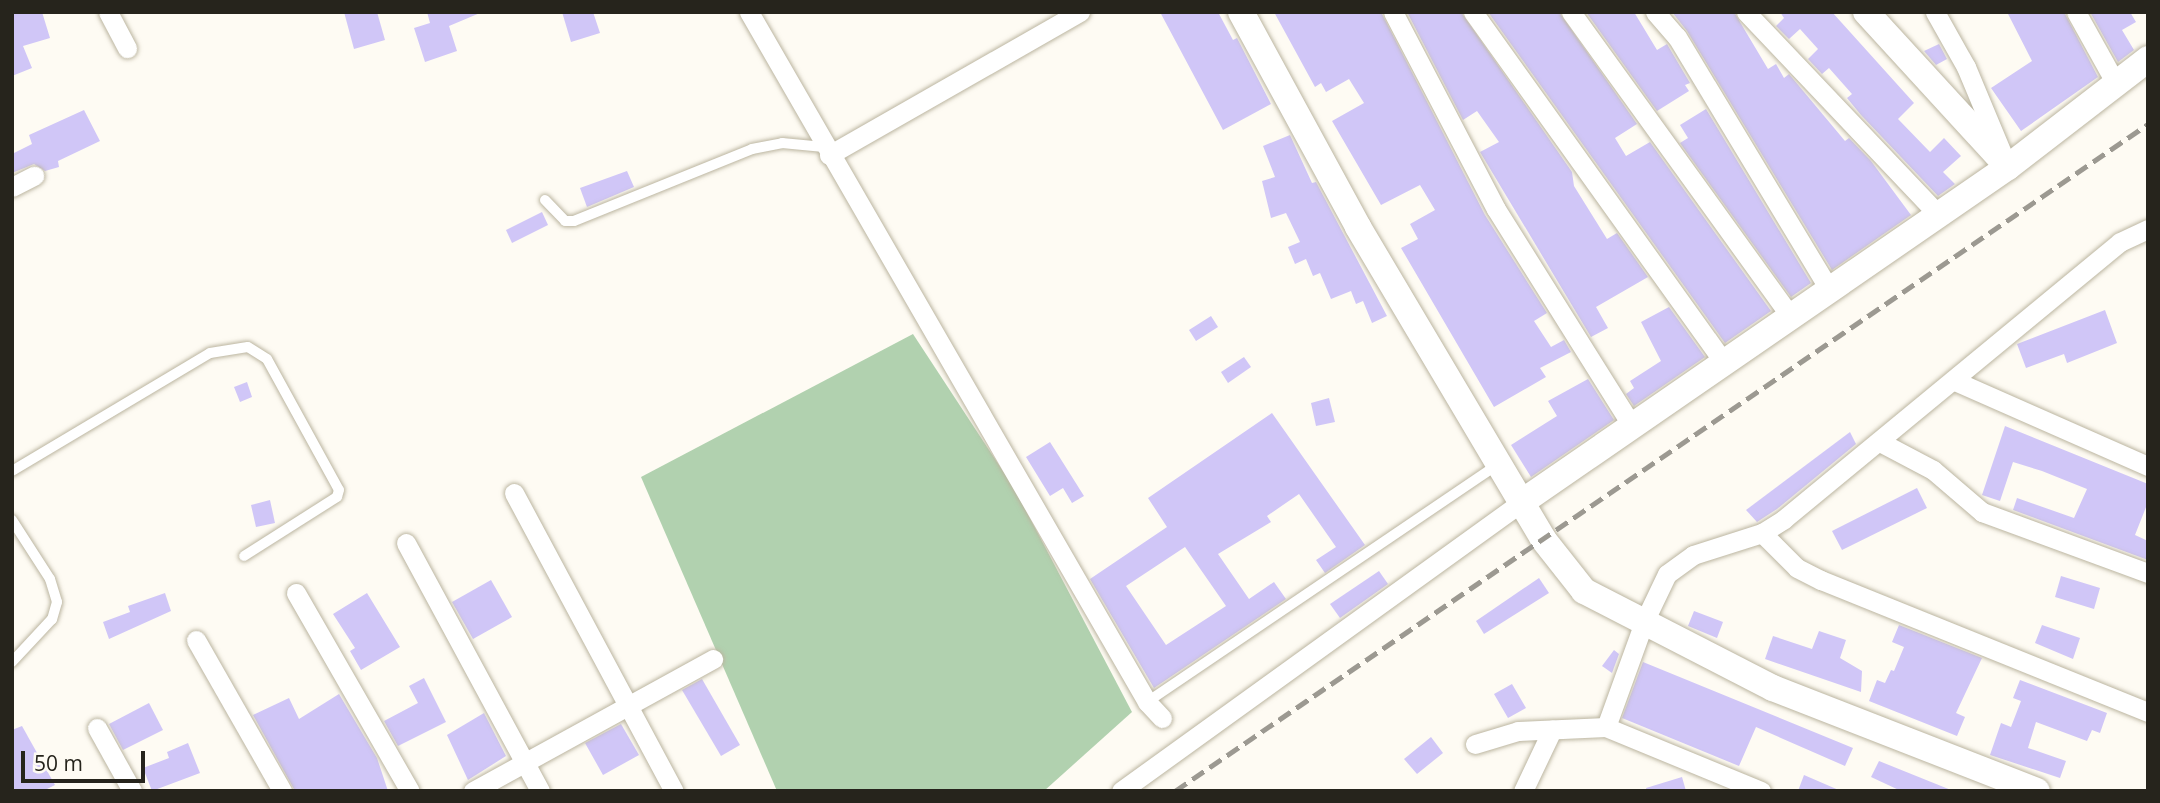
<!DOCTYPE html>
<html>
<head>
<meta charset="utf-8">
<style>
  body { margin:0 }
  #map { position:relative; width:2160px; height:803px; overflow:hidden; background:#fefbf3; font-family:"Open Sans",sans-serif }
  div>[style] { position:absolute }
  .green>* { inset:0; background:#b1d1af }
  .building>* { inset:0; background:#d0c6f7 }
  .roads { filter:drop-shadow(0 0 2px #bbb5a0) drop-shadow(0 0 2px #bbb5a0) }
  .lane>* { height:10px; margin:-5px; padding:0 5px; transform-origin:5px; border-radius:5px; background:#fff }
  .street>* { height:19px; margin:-9.5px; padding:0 9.5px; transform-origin:9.5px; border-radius:9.5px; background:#fff }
  .secondary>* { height:26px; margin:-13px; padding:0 13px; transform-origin:13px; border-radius:13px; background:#fff }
  .rail>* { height:5px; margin-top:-2.5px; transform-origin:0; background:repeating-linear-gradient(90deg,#9c9991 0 14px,transparent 0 21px) }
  span { translate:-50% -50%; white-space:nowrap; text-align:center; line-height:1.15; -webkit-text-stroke:7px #fefbf3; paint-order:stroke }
  .frame { position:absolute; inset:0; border:14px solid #26241c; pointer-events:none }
  .scale { position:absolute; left:21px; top:751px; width:124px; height:32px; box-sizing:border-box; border:4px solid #26241c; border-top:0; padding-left:9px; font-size:21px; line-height:24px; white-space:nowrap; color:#26241c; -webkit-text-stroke:5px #fefbf3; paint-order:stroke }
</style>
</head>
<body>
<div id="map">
  <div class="green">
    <i style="clip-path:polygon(913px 334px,1014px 488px,1132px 712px,1044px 791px,777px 791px,641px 477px)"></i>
  </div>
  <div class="building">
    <i style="clip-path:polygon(12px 12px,42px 12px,50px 38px,23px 46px,32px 68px,12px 76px)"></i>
    <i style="clip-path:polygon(344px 12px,377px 12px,385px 40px,354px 49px)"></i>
    <i style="clip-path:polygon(427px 12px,480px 12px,480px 13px,449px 26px,457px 51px,425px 62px,414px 28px,430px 23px)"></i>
    <i style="clip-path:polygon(562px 12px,593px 12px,600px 33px,571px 42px)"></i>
    <i style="clip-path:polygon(1160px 12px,1218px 12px,1233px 40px,1237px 38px,1271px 104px,1223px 130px)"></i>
    <i style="clip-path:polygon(1274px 12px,1381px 12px,1485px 215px,1547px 313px,1534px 321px,1551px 347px,1564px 340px,1571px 352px,1540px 368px,1546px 377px,1494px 407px,1401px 248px,1418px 239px,1410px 224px,1435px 210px,1420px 185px,1381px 205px,1332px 121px,1364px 103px,1349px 79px,1326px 92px,1321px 83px,1315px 87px)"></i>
    <i style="clip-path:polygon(1407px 12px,1461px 12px,1572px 172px,1574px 186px,1607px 239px,1617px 233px,1648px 277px,1596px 307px,1608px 328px,1591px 337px,1480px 152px,1499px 142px,1477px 111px,1463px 120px)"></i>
    <i style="clip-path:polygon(1488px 12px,1559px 12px,1637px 124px,1615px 138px,1626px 156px,1650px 142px,1771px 311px,1725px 343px)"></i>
    <i style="clip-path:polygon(1586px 12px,1634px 12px,1657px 50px,1667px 44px,1690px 83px,1685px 85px,1689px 91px,1657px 111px)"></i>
    <i style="clip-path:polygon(1672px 12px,1734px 12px,1768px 69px,1776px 64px,1784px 78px,1789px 74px,1845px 141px,1849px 138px,1871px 161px,1911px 215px,1832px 270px,1687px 31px)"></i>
    <i style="clip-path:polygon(1780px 12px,1832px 12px,1914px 103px,1898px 119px,1930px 152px,1944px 138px,1961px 156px,1943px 172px,1955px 184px,1938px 196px,1861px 115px,1847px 98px,1852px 94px,1829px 68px,1822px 74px,1808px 59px,1818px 49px,1800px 29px,1789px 39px,1776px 26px,1784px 18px)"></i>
    <i style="clip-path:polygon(2007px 12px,2064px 12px,2098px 77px,2021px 131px,1991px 88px,2032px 61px)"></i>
    <i style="clip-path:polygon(2090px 12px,2130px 12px,2136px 22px,2122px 30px,2134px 50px,2118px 62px)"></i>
    <i style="clip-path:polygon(1939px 44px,1947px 59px,1936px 65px,1924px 51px)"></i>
    <i style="clip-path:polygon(1706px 109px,1811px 283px,1791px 297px,1680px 143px,1688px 138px,1680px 125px)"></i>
    <i style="clip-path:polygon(84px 110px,100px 141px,58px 161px,59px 167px,45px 171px,34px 164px,12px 173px,12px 154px,32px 144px,29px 135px)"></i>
    <i style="clip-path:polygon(1290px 135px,1312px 183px,1316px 182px,1387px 316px,1372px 323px,1363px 301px,1356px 304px,1351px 291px,1331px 299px,1320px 273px,1313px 276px,1306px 259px,1295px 264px,1288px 247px,1300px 242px,1286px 213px,1271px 218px,1262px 181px,1275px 177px,1263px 146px)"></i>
    <i style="clip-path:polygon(627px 171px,634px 187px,587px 207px,580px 188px)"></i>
    <i style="clip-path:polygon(542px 212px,548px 225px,512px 243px,506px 230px)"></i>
    <i style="clip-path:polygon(1669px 307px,1705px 357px,1634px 406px,1626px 394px,1634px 388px,1630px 381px,1661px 361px,1641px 322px)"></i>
    <i style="clip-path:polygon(2105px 310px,2117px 343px,2067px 363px,2064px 354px,2026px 368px,2017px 344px)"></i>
    <i style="clip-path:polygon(1211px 316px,1218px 327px,1196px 341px,1189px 330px)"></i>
    <i style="clip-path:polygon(1244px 357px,1251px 367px,1228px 383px,1221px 372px)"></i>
    <i style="clip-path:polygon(1588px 379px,1614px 420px,1531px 477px,1511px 445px,1557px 416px,1548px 401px)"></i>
    <i style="clip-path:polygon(247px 382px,252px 397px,240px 402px,234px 387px)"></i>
    <i style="clip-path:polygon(1329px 398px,1335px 422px,1316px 426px,1311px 403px)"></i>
    <i style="clip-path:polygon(evenodd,1272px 413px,1365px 545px,1325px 573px,1316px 560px,1336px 547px,1299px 494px,1267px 516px,1271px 522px,1218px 554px,1249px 599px,1274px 582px,1286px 599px,1154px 688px,1090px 579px,1167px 527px,1148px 498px,1272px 413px,1185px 547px,1226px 606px,1166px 645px,1126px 586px,1185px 547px)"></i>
    <i style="clip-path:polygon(2005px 426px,2148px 484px,2148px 502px,2135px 535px,2148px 541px,2148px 560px,2013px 510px,2017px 498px,2074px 518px,2087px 489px,2042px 471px,2013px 462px,2000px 501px,1982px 495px)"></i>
    <i style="clip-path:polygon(1850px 432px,1856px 444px,1777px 509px,1757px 522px,1746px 510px)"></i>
    <i style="clip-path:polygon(1050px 442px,1084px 496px,1072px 503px,1063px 488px,1050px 496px,1026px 457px)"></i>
    <i style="clip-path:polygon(1917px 488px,1927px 508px,1842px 550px,1832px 531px)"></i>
    <i style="clip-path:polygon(270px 500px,275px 523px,256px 527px,251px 505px)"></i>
    <i style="clip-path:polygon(1379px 571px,1388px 584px,1340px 618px,1330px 604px)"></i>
    <i style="clip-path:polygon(2061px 576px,2100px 588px,2094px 609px,2055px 597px)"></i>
    <i style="clip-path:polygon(1539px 578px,1549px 593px,1484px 634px,1476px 621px)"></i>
    <i style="clip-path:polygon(491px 580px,512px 617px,473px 639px,452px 602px)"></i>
    <i style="clip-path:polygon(165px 593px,171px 611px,109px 639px,103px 622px,130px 612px,128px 606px)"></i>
    <i style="clip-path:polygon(367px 593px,400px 647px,361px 670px,350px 651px,355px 648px,333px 614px)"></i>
    <i style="clip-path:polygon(1694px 611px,1723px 622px,1717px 638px,1688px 626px)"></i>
    <i style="clip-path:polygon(1899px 625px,1982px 658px,1956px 713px,1965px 717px,1957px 736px,1869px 701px,1877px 680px,1885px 683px,1891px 670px,1894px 671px,1904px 647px,1892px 642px)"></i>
    <i style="clip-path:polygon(2042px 625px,2080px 638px,2073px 659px,2035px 643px)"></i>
    <i style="clip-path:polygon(1819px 631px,1846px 640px,1840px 658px,1862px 671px,1861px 692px,1765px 659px,1773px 636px,1812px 649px)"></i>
    <i style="clip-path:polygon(1614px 650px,1619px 654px,1612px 673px,1602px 666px)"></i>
    <i style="clip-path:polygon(1643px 662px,1853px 748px,1845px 766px,1756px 727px,1739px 766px,1622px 718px)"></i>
    <i style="clip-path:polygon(424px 678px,446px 722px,398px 746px,384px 721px,418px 703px,409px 686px)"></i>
    <i style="clip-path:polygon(702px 679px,740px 745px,721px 756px,682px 690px)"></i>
    <i style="clip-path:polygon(2020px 680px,2107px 713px,2100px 733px,2092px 730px,2087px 741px,2036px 722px,2028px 748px,2066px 761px,2060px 778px,1990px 755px,2001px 723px,2011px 727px,2021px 701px,2013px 698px)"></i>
    <i style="clip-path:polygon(1512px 684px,1526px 708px,1508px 718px,1494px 694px)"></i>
    <i style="clip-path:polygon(339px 694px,377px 758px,388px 791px,295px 791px,253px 715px,289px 698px,299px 719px)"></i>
    <i style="clip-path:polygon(149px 703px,163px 730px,123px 750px,109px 724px)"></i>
    <i style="clip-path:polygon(484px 713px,506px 756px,468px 780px,447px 735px)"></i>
    <i style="clip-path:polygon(621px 724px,639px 755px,603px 775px,585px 743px)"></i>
    <i style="clip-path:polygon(22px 726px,55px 785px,43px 791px,12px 791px,12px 730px)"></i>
    <i style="clip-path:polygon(1431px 737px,1443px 753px,1417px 774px,1404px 759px)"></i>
    <i style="clip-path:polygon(188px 743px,200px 773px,152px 791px,143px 768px,169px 758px,167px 752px)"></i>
    <i style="clip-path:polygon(1879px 761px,1951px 790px,1951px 791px,1901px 791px,1871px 777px)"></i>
    <i style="clip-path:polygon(1804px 775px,1841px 791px,1798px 791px)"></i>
    <i style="clip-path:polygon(1682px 777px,1686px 791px,1647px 791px,1646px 788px)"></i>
  </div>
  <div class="roads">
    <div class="lane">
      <i style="left:545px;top:200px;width:29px;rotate:46deg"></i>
      <i style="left:565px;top:221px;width:9px"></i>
      <i style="left:574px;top:221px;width:192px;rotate:-22deg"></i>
      <i style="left:752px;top:149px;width:31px;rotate:-11deg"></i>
      <i style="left:782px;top:143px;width:42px;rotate:5.4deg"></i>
      <i style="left:12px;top:471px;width:230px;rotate:-30.8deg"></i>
      <i style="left:210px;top:353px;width:38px;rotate:-9deg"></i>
      <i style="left:248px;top:347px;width:22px;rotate:32deg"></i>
      <i style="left:267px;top:359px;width:149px;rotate:61.2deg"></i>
      <i style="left:339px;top:490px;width:7px;rotate:106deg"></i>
      <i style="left:337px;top:497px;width:110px;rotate:147.6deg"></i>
      <i style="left:12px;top:520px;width:70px;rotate:57.2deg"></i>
      <i style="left:50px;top:579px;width:24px;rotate:73deg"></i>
      <i style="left:57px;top:602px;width:18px;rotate:106deg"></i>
      <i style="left:52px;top:619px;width:59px;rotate:132.9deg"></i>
      <i style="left:1147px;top:702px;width:421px;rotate:-34.1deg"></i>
    </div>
    <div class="street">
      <i style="left:108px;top:12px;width:41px;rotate:62.2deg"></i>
      <i style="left:749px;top:12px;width:797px;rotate:60.02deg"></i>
      <i style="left:1147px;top:702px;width:22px;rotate:47deg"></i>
      <i style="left:1393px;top:12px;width:222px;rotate:62.4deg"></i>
      <i style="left:1496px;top:209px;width:256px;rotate:57.9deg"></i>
      <i style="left:1473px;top:12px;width:431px;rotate:54.4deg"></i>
      <i style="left:1571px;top:12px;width:375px;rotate:54.2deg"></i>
      <i style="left:1655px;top:12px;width:33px;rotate:49deg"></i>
      <i style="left:1677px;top:37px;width:294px;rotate:58.9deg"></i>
      <i style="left:1746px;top:12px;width:279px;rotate:46.5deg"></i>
      <i style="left:1935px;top:12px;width:63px;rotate:60.6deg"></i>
      <i style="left:1966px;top:67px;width:93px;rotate:67.3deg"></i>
      <i style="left:2076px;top:12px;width:82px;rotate:60.9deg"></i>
      <i style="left:829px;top:155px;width:289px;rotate:-29.7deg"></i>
      <i style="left:12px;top:187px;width:25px;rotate:-27deg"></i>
      <i style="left:1955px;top:381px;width:211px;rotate:23.8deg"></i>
      <i style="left:1880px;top:442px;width:60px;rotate:27.8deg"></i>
      <i style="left:1933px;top:470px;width:65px;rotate:40.6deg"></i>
      <i style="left:1982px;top:512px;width:177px;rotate:20.2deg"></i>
      <i style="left:514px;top:493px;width:338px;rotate:61.8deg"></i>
      <i style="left:1762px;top:533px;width:49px;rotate:45deg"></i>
      <i style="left:1797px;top:568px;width:27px;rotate:27deg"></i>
      <i style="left:1821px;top:580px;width:353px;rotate:22deg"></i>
      <i style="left:406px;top:543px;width:282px;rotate:61.6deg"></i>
      <i style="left:296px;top:593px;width:228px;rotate:60.1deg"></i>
      <i style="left:196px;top:640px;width:174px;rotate:60.3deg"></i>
      <i style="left:97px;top:728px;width:72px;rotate:60.9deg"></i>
      <i style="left:1475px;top:744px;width:45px;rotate:-16.8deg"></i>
      <i style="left:1518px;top:731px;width:88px;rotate:-2.6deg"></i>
      <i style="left:473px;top:791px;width:274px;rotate:-28.8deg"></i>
      <i style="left:1121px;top:791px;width:494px;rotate:-35.8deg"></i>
      <i style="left:1523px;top:791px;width:68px;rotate:-64.6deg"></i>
      <i style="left:1761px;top:791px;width:168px;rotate:-157.6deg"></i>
      <i style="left:1606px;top:727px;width:112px;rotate:-70.1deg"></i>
      <i style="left:1644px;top:622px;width:53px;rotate:-64.4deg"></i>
      <i style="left:1667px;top:574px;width:32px;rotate:-36deg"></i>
      <i style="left:1693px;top:555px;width:72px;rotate:-17.7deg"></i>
      <i style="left:1762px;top:533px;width:26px;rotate:-32deg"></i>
      <i style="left:1784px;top:519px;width:435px;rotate:-39.5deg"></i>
      <i style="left:2120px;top:242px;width:31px;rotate:-25deg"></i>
    </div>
    <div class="secondary">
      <i style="left:1241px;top:12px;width:245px;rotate:61.4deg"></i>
      <i style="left:1358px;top:227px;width:363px;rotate:59.3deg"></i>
      <i style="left:1543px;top:539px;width:66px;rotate:51.7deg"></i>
      <i style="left:1584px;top:591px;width:212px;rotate:27.2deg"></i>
      <i style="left:1773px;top:688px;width:283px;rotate:21.3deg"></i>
      <i style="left:1866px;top:12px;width:210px;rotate:47.5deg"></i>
      <i style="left:1522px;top:502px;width:590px;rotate:-34.58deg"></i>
      <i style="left:2008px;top:167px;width:177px;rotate:-37.6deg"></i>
    </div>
  </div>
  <div class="rail">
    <i style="left:1175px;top:791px;width:1180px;rotate:-34.43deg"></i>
  </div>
  <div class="frame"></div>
  <div class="scale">50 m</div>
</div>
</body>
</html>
